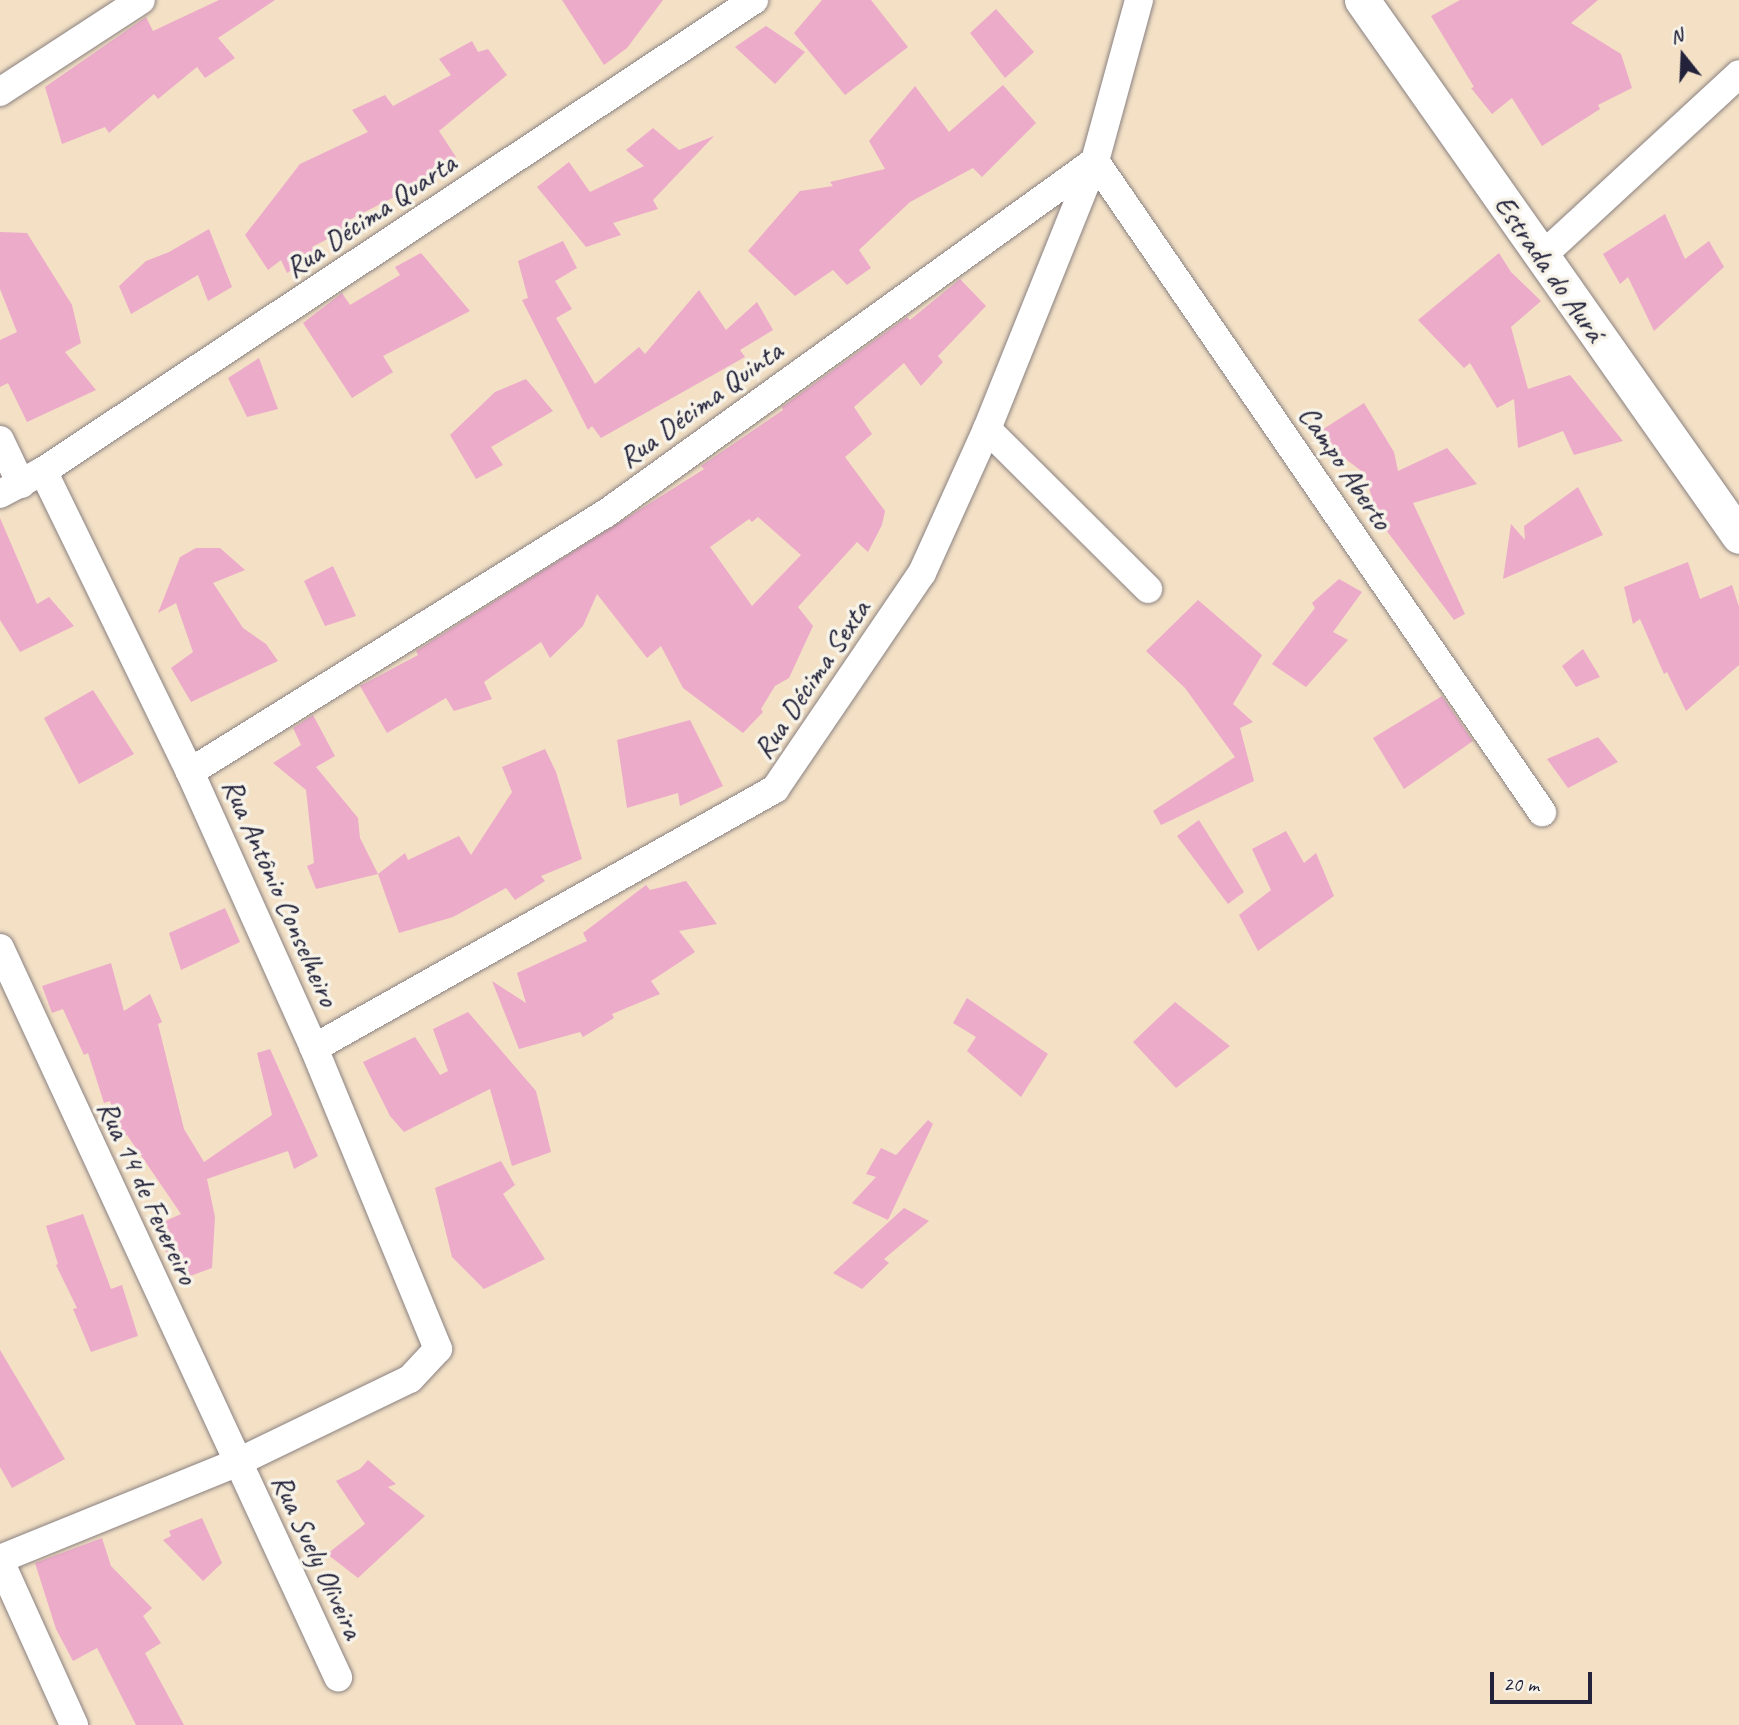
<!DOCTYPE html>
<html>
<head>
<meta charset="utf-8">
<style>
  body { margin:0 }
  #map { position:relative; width:1739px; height:1725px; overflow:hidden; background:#f3e0c5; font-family:Caveat,sans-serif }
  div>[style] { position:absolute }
  .building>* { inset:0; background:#edabca }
  .roads { filter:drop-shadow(0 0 2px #8a8180) drop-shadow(0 0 2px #8a8180) }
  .minor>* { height:28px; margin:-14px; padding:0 14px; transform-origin:14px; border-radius:14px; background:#fff }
  .tertiary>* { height:35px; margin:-17.5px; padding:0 17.5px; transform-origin:17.5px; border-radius:17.5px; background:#fff }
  span { translate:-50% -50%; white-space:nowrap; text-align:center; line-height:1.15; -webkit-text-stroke:7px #f7f3e8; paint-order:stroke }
  .street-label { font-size:30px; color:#22223b }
  .north { position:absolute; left:1648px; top:21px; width:70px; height:70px; -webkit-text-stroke:5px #f7f3e8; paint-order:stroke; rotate:342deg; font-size:19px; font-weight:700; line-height:28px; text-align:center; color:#22223b }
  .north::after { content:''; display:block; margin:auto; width:24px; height:32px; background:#22223b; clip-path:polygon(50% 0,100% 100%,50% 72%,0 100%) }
  .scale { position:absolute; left:1490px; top:1672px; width:102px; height:32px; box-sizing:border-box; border:4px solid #22223b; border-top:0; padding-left:9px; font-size:21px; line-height:24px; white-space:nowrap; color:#22223b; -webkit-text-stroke:5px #f7f3e8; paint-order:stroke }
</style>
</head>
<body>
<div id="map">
  <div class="building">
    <i style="clip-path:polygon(219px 0,275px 0,218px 38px,235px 58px,205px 78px,197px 67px,158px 99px,154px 94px,109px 133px,105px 127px,62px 144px,45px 87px,146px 17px,153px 31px)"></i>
    <i style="clip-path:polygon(562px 0,663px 0,627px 48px,604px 65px)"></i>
    <i style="clip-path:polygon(822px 0,871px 0,908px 47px,845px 95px,794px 33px)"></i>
    <i style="clip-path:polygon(1460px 0,1598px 0,1571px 23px,1621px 54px,1632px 88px,1598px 105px,1600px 109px,1542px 146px,1512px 98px,1492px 114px,1471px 88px,1474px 87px,1431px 16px)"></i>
    <i style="clip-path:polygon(996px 9px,1034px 52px,1005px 78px,970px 33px)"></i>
    <i style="clip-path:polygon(766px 26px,805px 52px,775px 84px,735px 47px)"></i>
    <i style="clip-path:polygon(472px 41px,478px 52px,488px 49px,507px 75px,439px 131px,456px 157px,411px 191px,410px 189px,345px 222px,347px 229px,312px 247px,317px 254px,287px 273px,281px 260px,268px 270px,245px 235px,300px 164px,368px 132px,352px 110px,385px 95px,393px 106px,451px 75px,439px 59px)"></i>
    <i style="clip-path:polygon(1003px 85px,1036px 123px,982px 177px,973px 168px,910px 202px,859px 250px,871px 268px,847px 285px,833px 270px,795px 296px,748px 251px,800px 191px,833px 186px,830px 182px,885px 169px,869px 141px,915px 86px,949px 132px)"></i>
    <i style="clip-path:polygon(653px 128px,679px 150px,714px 136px,653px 200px,658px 209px,613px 223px,621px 235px,586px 247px,537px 187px,569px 162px,590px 192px,644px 166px,626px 150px)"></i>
    <i style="clip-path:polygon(1665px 214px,1685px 259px,1709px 241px,1724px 267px,1654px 331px,1628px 277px,1620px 284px,1603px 254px)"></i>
    <i style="clip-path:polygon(209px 229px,232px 287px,208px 301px,198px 275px,131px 314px,119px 286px,146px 261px,169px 252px)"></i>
    <i style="clip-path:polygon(0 232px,27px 233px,72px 305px,81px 343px,65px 352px,96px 390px,27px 422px,8px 383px,0 387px,0 340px,17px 332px,0 289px)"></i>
    <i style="clip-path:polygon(563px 241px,577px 268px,555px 281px,572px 309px,556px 318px,595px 384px,639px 347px,645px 354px,699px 290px,726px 330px,757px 302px,773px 330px,740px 350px,745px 357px,601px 438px,592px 426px,588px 430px,522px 300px,528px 298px,518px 261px)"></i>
    <i style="clip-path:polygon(421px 253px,470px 311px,383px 356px,393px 372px,352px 398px,303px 323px,342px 293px,350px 305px,400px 275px,395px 267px)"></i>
    <i style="clip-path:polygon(1499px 253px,1511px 272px,1541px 301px,1511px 327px,1528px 389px,1570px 375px,1623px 441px,1574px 455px,1563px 431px,1518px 448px,1514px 399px,1497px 408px,1470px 363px,1464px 368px,1418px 320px)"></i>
    <i style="clip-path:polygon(evenodd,960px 279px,986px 306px,938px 356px,943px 362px,921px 386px,904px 363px,854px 407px,872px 434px,845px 457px,885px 511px,882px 525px,868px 552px,857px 542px,798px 607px,813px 626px,789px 678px,775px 686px,761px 709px,763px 712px,743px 733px,683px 688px,661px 646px,647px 658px,597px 594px,583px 626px,550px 658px,541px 642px,484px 682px,492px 699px,454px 711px,446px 698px,387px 733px,360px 686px,418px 655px,416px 651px,704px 469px,701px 466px,783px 410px,782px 407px,907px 317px,910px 320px,960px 279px,758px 517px,801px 555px,752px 606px,710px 547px,749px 519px,752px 522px,758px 517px)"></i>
    <i style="clip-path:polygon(259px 358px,278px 409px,247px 417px,228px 378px)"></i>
    <i style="clip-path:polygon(526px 379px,553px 411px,491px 447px,503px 465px,476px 479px,450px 435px,495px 392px)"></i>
    <i style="clip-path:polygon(1364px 403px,1394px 452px,1398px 471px,1447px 448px,1477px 484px,1413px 503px,1465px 614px,1454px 620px,1380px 522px,1364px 473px,1314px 435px)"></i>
    <i style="clip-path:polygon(1578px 487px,1603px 535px,1503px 579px,1511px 524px,1525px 540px,1524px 526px)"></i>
    <i style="clip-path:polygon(0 518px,37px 604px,49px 597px,74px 626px,20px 652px,0 620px)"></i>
    <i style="clip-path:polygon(196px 548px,220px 548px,245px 570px,213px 583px,243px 628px,266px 644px,278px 661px,191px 702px,171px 668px,193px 652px,176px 603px,158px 613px,180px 557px)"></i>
    <i style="clip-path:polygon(1688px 562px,1700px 599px,1732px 585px,1739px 607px,1739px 665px,1686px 711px,1667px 672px,1664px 674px,1640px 619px,1633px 624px,1624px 587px)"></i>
    <i style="clip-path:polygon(333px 566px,356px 616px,325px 626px,304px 581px)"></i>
    <i style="clip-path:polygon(1339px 579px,1362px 592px,1333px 632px,1348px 640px,1306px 687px,1272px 664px,1315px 608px,1312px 603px)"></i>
    <i style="clip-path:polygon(1198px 600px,1262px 655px,1233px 704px,1253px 722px,1240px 728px,1254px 781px,1161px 825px,1153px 811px,1235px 757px,1185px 688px,1146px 651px)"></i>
    <i style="clip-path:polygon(1583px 649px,1600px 677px,1576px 687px,1562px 666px)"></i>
    <i style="clip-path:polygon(93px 690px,134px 754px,79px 784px,44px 718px)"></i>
    <i style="clip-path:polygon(1442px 696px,1473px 741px,1404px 789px,1373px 738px)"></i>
    <i style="clip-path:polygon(313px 715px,335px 756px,316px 767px,358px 818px,360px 838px,378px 874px,316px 889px,307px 866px,314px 863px,306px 790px,273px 763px,301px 745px,293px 728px)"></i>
    <i style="clip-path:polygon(690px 720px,723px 786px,680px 806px,678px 793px,627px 808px,617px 740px)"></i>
    <i style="clip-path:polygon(1598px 737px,1618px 762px,1568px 788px,1547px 759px)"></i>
    <i style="clip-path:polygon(545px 749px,556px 772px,582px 859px,541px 876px,545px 881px,515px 900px,506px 888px,453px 917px,399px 933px,378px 874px,405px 853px,408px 860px,459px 836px,471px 855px,512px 792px,502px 767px)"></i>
    <i style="clip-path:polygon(1199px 820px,1244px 892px,1228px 904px,1177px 836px)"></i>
    <i style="clip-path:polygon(1286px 831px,1304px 863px,1316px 853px,1334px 896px,1258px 951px,1239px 915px,1271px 890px,1252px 849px)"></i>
    <i style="clip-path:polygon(686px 881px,717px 924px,679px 931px,695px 952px,651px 981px,660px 994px,612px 1014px,614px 1018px,583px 1037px,580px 1032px,519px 1049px,492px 981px,526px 1003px,517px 973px,587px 941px,583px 933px,646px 885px,650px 890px)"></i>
    <i style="clip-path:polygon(225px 908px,240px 942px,181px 970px,169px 933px)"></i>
    <i style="clip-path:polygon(111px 963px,124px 1011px,150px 994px,162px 1022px,158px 1024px,184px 1129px,204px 1162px,272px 1115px,257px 1053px,270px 1049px,318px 1156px,294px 1169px,288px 1151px,207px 1179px,215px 1217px,212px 1268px,182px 1279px,152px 1227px,181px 1214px,127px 1135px,120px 1138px,110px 1101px,104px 1103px,88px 1053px,84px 1055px,63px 1009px,52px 1013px,42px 986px)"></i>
    <i style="clip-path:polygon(967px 998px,1048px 1054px,1021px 1097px,967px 1051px,976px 1037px,953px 1023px)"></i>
    <i style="clip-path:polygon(1175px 1002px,1230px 1046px,1176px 1088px,1133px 1042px)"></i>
    <i style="clip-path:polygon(468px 1012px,536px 1091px,551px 1152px,512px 1166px,490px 1089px,404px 1132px,390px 1116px,363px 1062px,415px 1037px,440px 1075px,448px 1071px,433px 1029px)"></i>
    <i style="clip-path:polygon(928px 1120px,933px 1124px,888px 1220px,852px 1203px,876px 1177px,866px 1174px,881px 1148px,896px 1155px)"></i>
    <i style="clip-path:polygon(501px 1161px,515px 1185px,503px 1194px,545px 1259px,484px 1289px,452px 1257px,435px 1188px)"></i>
    <i style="clip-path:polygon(904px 1208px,929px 1221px,884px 1259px,889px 1263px,862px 1289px,833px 1273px)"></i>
    <i style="clip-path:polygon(83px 1214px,111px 1289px,122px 1285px,138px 1336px,91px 1352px,73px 1309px,77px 1308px,56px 1265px,58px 1264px,46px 1226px)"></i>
    <i style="clip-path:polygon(0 1350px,65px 1459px,12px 1488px,0 1467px)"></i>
    <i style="clip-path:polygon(368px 1460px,396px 1484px,388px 1487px,425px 1516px,358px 1578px,327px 1554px,365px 1524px,336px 1481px,360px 1469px)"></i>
    <i style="clip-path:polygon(202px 1518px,222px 1563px,203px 1581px,163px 1540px,171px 1536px,169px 1531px)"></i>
    <i style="clip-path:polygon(102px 1538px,111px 1566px,152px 1608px,143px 1616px,161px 1643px,145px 1653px,184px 1725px,136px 1725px,97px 1648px,73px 1661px,56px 1629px,35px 1563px)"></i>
  </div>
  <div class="roads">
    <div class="minor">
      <i style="left:0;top:92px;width:168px;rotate:-33.1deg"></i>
      <i style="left:1095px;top:161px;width:790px;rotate:55.53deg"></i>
      <i style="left:1542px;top:256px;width:268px;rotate:-42.7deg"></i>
      <i style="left:987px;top:429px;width:227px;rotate:44.8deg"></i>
      <i style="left:0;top:440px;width:49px;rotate:64.5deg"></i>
      <i style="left:0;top:494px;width:49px;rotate:-28.1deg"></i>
      <i style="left:43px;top:471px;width:853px;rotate:-33.52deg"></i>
      <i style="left:190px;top:772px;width:489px;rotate:-31.9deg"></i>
      <i style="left:605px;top:514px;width:604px;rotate:-35.77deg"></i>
      <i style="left:0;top:948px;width:804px;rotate:65.13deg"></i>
      <i style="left:314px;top:1048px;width:529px;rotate:-29.33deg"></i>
      <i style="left:775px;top:789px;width:261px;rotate:-55.8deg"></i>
      <i style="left:922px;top:573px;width:158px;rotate:-65.7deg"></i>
      <i style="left:987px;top:429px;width:289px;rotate:-68.1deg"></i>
      <i style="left:1095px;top:161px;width:167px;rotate:-74.7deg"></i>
      <i style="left:0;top:1559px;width:255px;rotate:-22.1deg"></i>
      <i style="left:236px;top:1463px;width:193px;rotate:-25.8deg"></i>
      <i style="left:410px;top:1379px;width:41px;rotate:-47deg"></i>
      <i style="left:438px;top:1349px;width:326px;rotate:-112.4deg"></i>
      <i style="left:314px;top:1048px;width:303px;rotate:-114.2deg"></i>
      <i style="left:190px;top:772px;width:335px;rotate:-116deg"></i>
      <i style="left:0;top:1561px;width:180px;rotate:65.7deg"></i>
    </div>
    <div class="tertiary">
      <i style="left:1362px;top:0;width:655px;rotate:54.88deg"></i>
    </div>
  </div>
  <div class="street-label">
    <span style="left:370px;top:215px;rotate:-34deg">Rua Décima Quarta</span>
    <span style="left:1550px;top:268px;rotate:55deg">Estrada do Aurá</span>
    <span style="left:700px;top:404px;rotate:-36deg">Rua Décima Quinta</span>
    <span style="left:1346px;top:467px;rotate:56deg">Campo Aberto</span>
    <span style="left:811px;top:679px;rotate:-56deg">Rua Décima Sexta</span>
    <span style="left:281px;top:892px;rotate:66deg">Rua Antônio Conselheiro</span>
    <span style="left:148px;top:1192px;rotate:65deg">Rua 14 de Fevereiro</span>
    <span style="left:318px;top:1556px;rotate:65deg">Rua Suely Oliveira</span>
  </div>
  <div class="north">N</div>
  <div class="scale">20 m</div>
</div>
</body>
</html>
